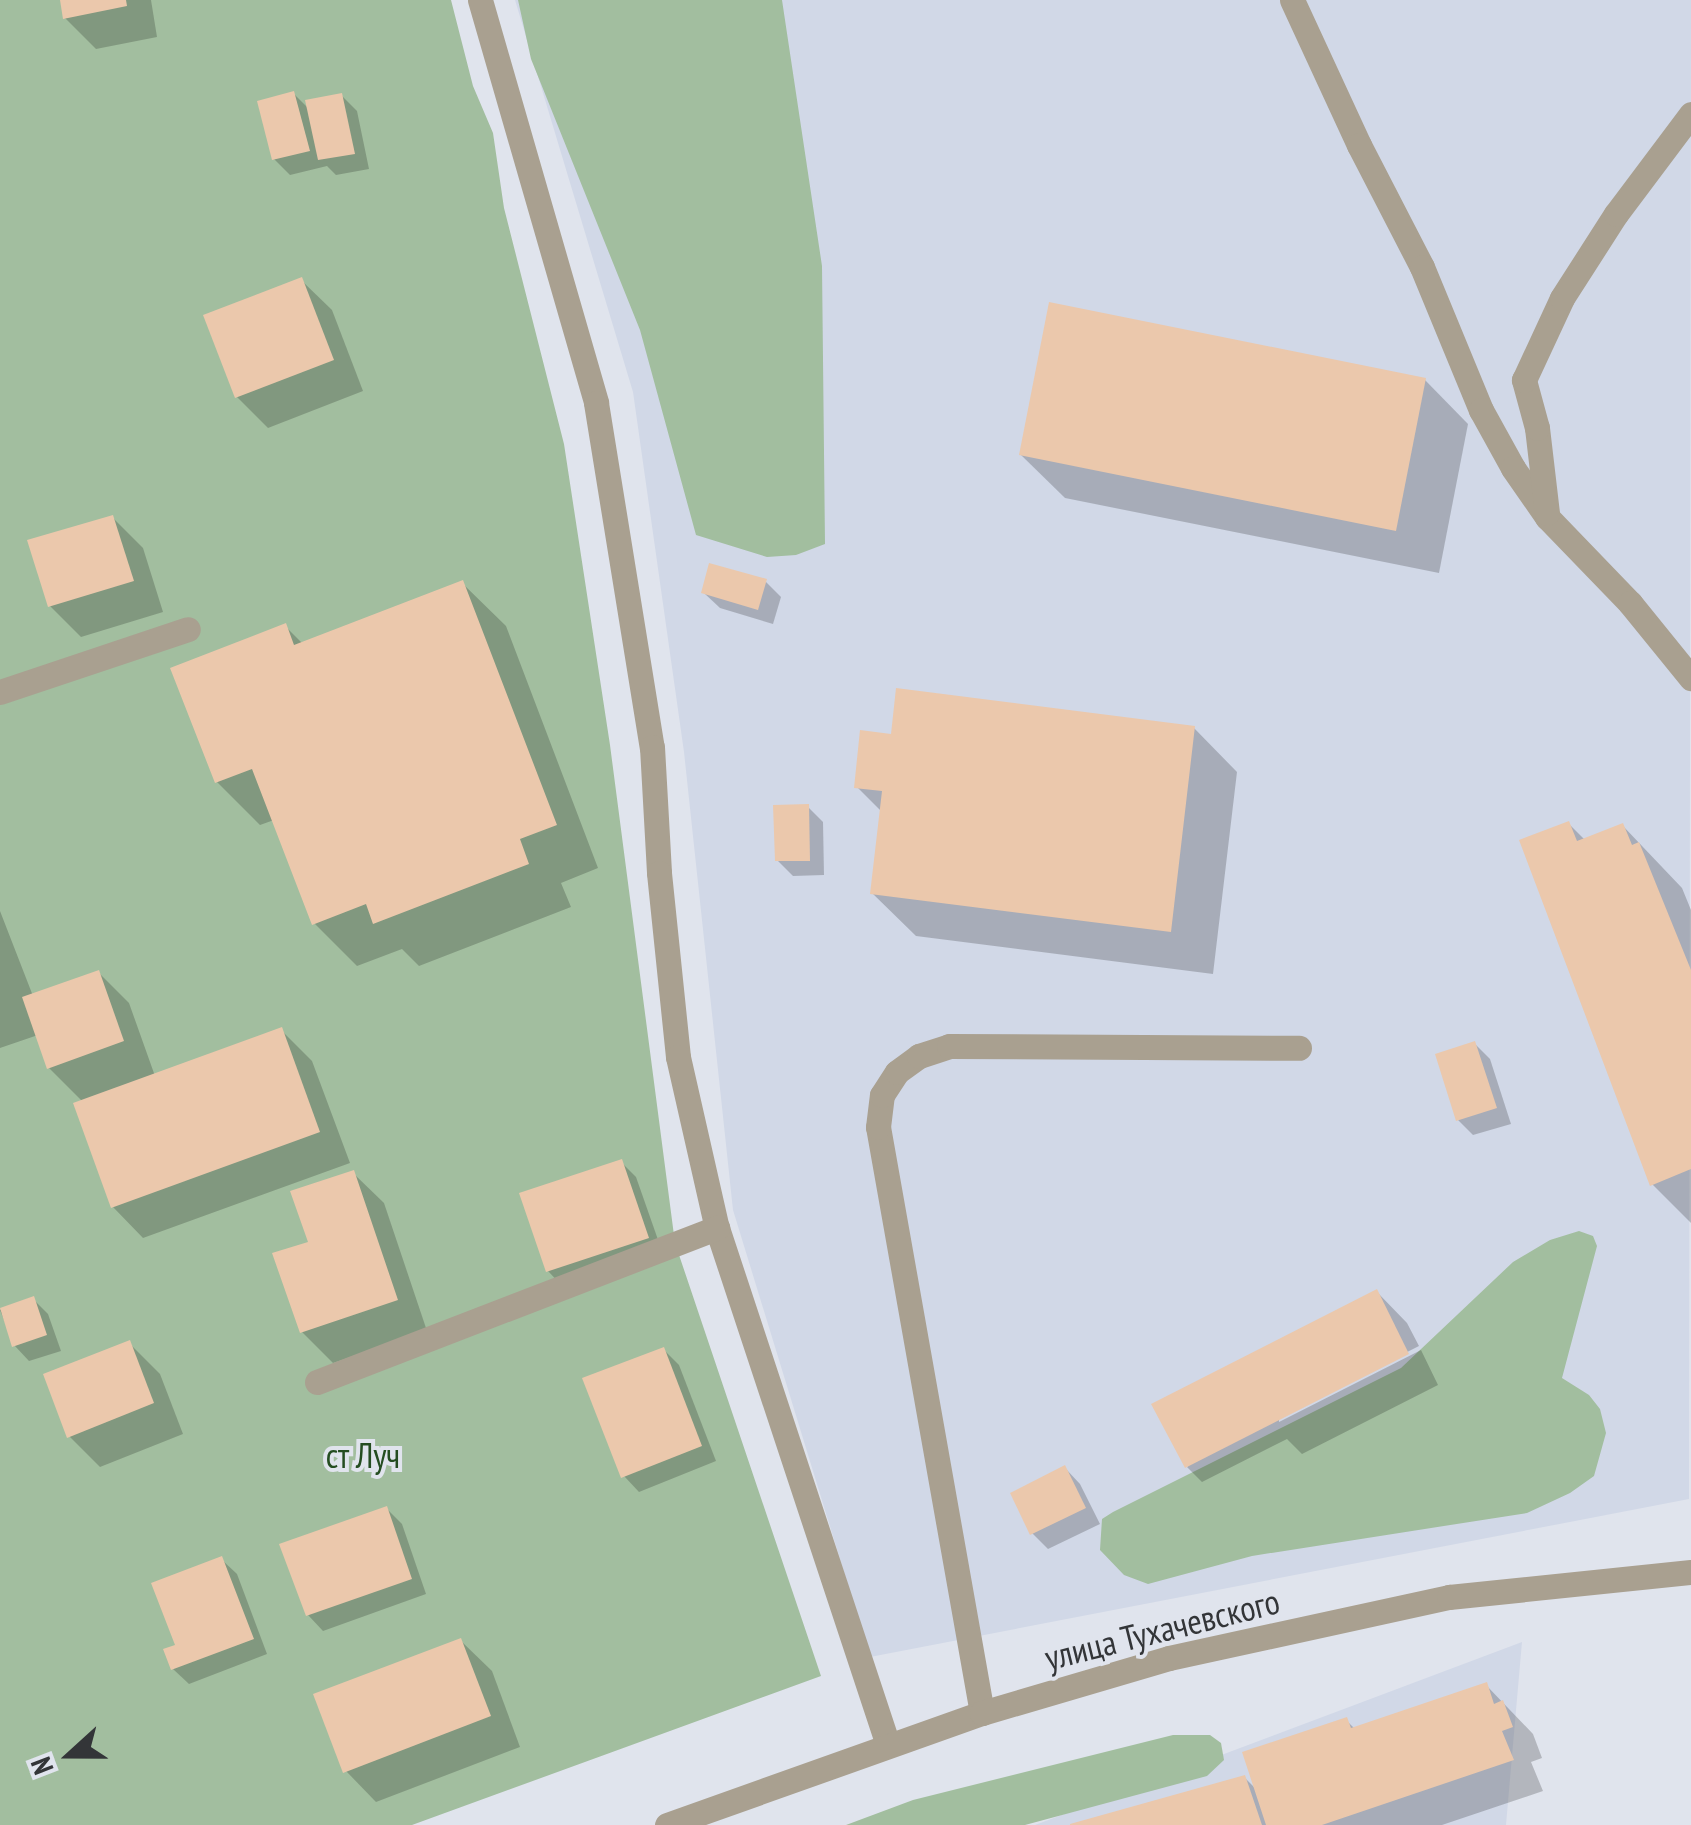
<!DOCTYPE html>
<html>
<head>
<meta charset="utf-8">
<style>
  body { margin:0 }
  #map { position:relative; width:1691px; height:1825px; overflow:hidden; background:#e0e4ed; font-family:"PT Sans Narrow",sans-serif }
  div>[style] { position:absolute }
  .built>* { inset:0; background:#d1d8e7 }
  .green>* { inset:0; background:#a2be9f }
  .shadow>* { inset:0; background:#0003 }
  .building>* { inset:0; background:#ebc8ac }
  .service>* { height:25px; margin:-12.5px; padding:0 12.5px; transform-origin:12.5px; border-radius:12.5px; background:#a9a090 }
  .tertiary>* { height:25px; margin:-12.5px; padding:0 12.5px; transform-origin:12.5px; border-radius:12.5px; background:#a9a090 }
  span { translate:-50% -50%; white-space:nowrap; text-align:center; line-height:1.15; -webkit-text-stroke:8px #e0e4ed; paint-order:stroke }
  .park-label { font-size:35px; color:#244d21 }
  .street-label { font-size:35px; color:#333538 }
  .north { position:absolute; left:20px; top:1705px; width:100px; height:100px; -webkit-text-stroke:8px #e0e4ed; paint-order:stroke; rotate:249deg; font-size:28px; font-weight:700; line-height:40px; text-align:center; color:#333538 }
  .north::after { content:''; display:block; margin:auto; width:35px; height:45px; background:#333538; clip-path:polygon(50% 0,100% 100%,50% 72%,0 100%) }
</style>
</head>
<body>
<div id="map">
  <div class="built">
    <i style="clip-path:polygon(515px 0,1691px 0,1689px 1499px,870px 1657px,733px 1210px,684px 752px,633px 392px)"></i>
    <i style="clip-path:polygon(1522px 1642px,1506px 1825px,1035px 1825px)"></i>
  </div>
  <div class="green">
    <i style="clip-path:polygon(0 0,451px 0,473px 86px,493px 133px,504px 208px,564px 444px,610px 745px,675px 1243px,821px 1676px,412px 1825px,0 1825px)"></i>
    <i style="clip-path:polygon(518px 0,782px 0,822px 266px,825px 544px,796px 555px,767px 557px,696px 535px,640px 330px,531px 59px)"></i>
    <i style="clip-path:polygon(1579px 1231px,1593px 1236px,1597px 1246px,1562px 1378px,1589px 1395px,1600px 1409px,1606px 1433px,1594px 1476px,1570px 1493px,1527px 1513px,1252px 1556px,1148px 1584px,1124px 1575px,1100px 1550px,1102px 1519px,1113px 1512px,1401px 1368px,1513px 1262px,1550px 1240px)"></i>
    <i style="clip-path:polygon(1173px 1735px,1210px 1735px,1221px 1743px,1224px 1760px,1207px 1776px,1025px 1825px,846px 1825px,913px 1800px)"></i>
  </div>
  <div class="shadow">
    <i style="clip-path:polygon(63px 0,151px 0,157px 37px,96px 49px,65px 18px)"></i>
    <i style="clip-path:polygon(294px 94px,310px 110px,341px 95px,357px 111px,369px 169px,336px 175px,327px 166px,290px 175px,274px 159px)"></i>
    <i style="clip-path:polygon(301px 280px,332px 310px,363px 391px,268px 428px,237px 397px)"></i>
    <i style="clip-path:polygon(1425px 380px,1468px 424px,1439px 573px,1065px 498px,1021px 455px)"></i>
    <i style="clip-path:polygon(112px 517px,143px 548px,163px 612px,81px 637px,50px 606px)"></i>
    <i style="clip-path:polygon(765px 581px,781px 597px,773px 624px,720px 608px,704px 593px)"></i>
    <i style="clip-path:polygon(462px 583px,506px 626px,598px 868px,561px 883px,571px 907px,419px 966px,402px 949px,357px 966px,314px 923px,274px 820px,260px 825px,217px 782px,285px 626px,303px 644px)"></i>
    <i style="clip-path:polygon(1194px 728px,1237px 772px,1213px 974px,916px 936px,872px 893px,882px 812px,857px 787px,893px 736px)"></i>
    <i style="clip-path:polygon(808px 807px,823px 822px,824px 875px,793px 876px,777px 860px)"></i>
    <i style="clip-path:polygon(1569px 824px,1585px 840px,1623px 826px,1682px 888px,1691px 910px,1691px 1223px,1652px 1184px)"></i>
    <i style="clip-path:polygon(0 911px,33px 996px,98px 972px,129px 1003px,155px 1076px,281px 1030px,312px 1061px,350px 1163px,143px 1238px,113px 1207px,83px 1102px,49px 1068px,38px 1035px,0 1048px)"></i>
    <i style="clip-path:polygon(1475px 1044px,1490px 1059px,1511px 1124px,1473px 1135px,1458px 1120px)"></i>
    <i style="clip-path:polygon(621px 1162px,636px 1177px,663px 1254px,563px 1287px,548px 1271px)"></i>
    <i style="clip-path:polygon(353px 1173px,384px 1203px,427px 1331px,333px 1363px,302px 1332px)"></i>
    <i style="clip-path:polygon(1377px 1292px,1407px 1323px,1419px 1346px,1279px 1417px,1279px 1422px,1421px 1350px,1438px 1385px,1302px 1454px,1287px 1439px,1202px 1482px,1187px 1467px)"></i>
    <i style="clip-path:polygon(33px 1299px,48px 1314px,61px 1351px,29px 1361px,14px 1345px,0 1310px)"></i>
    <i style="clip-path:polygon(129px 1343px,160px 1374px,183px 1434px,100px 1467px,69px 1436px)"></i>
    <i style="clip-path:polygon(664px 1350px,679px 1365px,716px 1461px,639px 1492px,624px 1476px)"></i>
    <i style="clip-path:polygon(1065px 1468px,1080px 1484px,1100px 1524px,1048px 1549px,1032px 1533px)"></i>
    <i style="clip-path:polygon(387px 1509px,402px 1524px,426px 1594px,323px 1631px,308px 1615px)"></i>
    <i style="clip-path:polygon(221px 1559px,237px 1574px,267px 1654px,189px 1684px,173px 1669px,178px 1646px)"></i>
    <i style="clip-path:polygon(461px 1641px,492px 1671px,520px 1747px,376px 1802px,346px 1771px)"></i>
    <i style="clip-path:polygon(1486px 1685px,1533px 1734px,1542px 1758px,1531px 1762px,1543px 1791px,1442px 1825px,1075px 1825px,1244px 1777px,1258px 1791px,1346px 1720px,1355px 1729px)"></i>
  </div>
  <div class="building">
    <i style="clip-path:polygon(60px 0,126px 0,127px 6px,63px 19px)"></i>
    <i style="clip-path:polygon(294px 91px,310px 151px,272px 160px,257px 101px)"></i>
    <i style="clip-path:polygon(342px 93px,355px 154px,318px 160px,305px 100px)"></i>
    <i style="clip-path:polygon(302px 277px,334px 360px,235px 398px,203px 315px)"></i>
    <i style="clip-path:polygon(1049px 302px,1426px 378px,1396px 531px,1019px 455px)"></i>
    <i style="clip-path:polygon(113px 515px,134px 581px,48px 607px,27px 540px)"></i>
    <i style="clip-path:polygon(709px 563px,767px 579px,758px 610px,701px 593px)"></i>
    <i style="clip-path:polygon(463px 580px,557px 825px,520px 839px,529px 864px,373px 924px,366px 904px,312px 925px,252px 769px,215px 783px,170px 668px,286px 623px,294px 645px)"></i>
    <i style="clip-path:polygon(896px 688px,1195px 726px,1171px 932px,870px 894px,882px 791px,854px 788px,860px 730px,891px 734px)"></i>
    <i style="clip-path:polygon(809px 804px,810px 861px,775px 861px,773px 805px)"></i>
    <i style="clip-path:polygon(1569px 821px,1577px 841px,1623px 823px,1632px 845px,1639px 842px,1691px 970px,1691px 1169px,1650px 1186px,1519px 840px)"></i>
    <i style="clip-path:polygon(99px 970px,124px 1041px,47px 1069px,22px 997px)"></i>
    <i style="clip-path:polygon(282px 1027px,320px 1132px,111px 1208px,73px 1103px)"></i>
    <i style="clip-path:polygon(1475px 1041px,1497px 1108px,1456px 1121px,1435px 1054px)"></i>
    <i style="clip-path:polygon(622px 1159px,649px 1238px,546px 1272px,519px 1193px)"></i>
    <i style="clip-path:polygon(354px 1170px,398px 1300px,300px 1333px,272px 1253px,308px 1242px,290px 1191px)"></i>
    <i style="clip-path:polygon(1377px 1289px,1409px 1354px,1185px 1468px,1151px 1404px)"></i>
    <i style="clip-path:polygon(34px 1296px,47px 1335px,12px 1347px,0 1308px)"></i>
    <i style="clip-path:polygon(130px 1340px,154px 1403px,67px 1438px,43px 1374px)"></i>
    <i style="clip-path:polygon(664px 1347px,702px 1446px,621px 1478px,582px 1378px)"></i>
    <i style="clip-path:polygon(1065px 1465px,1086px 1508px,1030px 1535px,1010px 1493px)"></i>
    <i style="clip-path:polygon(387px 1506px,412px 1579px,306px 1616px,279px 1544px)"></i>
    <i style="clip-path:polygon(222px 1556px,254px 1639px,171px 1670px,163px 1649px,175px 1645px,151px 1583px)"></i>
    <i style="clip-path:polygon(461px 1638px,491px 1716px,343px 1773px,313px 1694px)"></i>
    <i style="clip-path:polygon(1487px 1682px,1494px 1704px,1503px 1700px,1513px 1727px,1502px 1731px,1514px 1760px,1322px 1825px,1266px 1825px,1242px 1752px,1347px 1717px,1351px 1728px)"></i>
    <i style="clip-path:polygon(1245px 1775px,1262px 1825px,1070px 1825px,1070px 1824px)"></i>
  </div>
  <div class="service">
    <i style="left:480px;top:0;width:419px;rotate:73.9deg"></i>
    <i style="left:596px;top:403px;width:349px;rotate:80.8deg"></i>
    <i style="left:652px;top:747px;width:126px;rotate:86.8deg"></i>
    <i style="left:659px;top:873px;width:185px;rotate:84.1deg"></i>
    <i style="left:678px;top:1057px;width:175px;rotate:77.2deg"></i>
    <i style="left:717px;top:1228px;width:545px;rotate:71.7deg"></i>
    <i style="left:1292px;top:0;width:160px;rotate:65.2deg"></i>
    <i style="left:1359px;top:145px;width:137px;rotate:62.7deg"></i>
    <i style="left:1422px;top:267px;width:155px;rotate:67.6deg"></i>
    <i style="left:1481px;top:410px;width:66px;rotate:61.1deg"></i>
    <i style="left:1513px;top:468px;width:60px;rotate:55.2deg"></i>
    <i style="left:1547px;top:517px;width:120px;rotate:46deg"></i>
    <i style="left:1630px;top:603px;width:97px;rotate:50.9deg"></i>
    <i style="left:1547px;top:513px;width:86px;rotate:-96.7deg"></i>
    <i style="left:1537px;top:428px;width:50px;rotate:-105.2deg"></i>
    <i style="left:1524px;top:380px;width:90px;rotate:-65.1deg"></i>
    <i style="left:1562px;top:298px;width:100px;rotate:-57.3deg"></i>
    <i style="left:1616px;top:214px;width:125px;rotate:-53.1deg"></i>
    <i style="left:0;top:692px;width:198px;rotate:-18.5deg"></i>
    <i style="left:317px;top:1382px;width:429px;rotate:-21.1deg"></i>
    <i style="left:982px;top:1713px;width:595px;rotate:-100.06deg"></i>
    <i style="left:878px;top:1127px;width:32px;rotate:-83deg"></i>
    <i style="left:882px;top:1095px;width:27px;rotate:-57deg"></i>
    <i style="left:897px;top:1072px;width:27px;rotate:-36deg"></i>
    <i style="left:919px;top:1056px;width:32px;rotate:-18deg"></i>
    <i style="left:949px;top:1046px;width:350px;rotate:0.3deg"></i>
  </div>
  <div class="tertiary">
    <i style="left:667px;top:1825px;width:334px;rotate:-19.6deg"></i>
    <i style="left:982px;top:1713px;width:195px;rotate:-16.4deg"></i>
    <i style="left:1169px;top:1658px;width:287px;rotate:-12.3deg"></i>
    <i style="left:1449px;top:1597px;width:243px;rotate:-5.9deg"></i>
  </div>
  <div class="park-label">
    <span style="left:363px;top:1455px">ст Луч</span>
  </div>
  <div class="street-label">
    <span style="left:1162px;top:1629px;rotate:-14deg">улица Тухачевского</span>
  </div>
  <div class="north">N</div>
</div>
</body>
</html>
